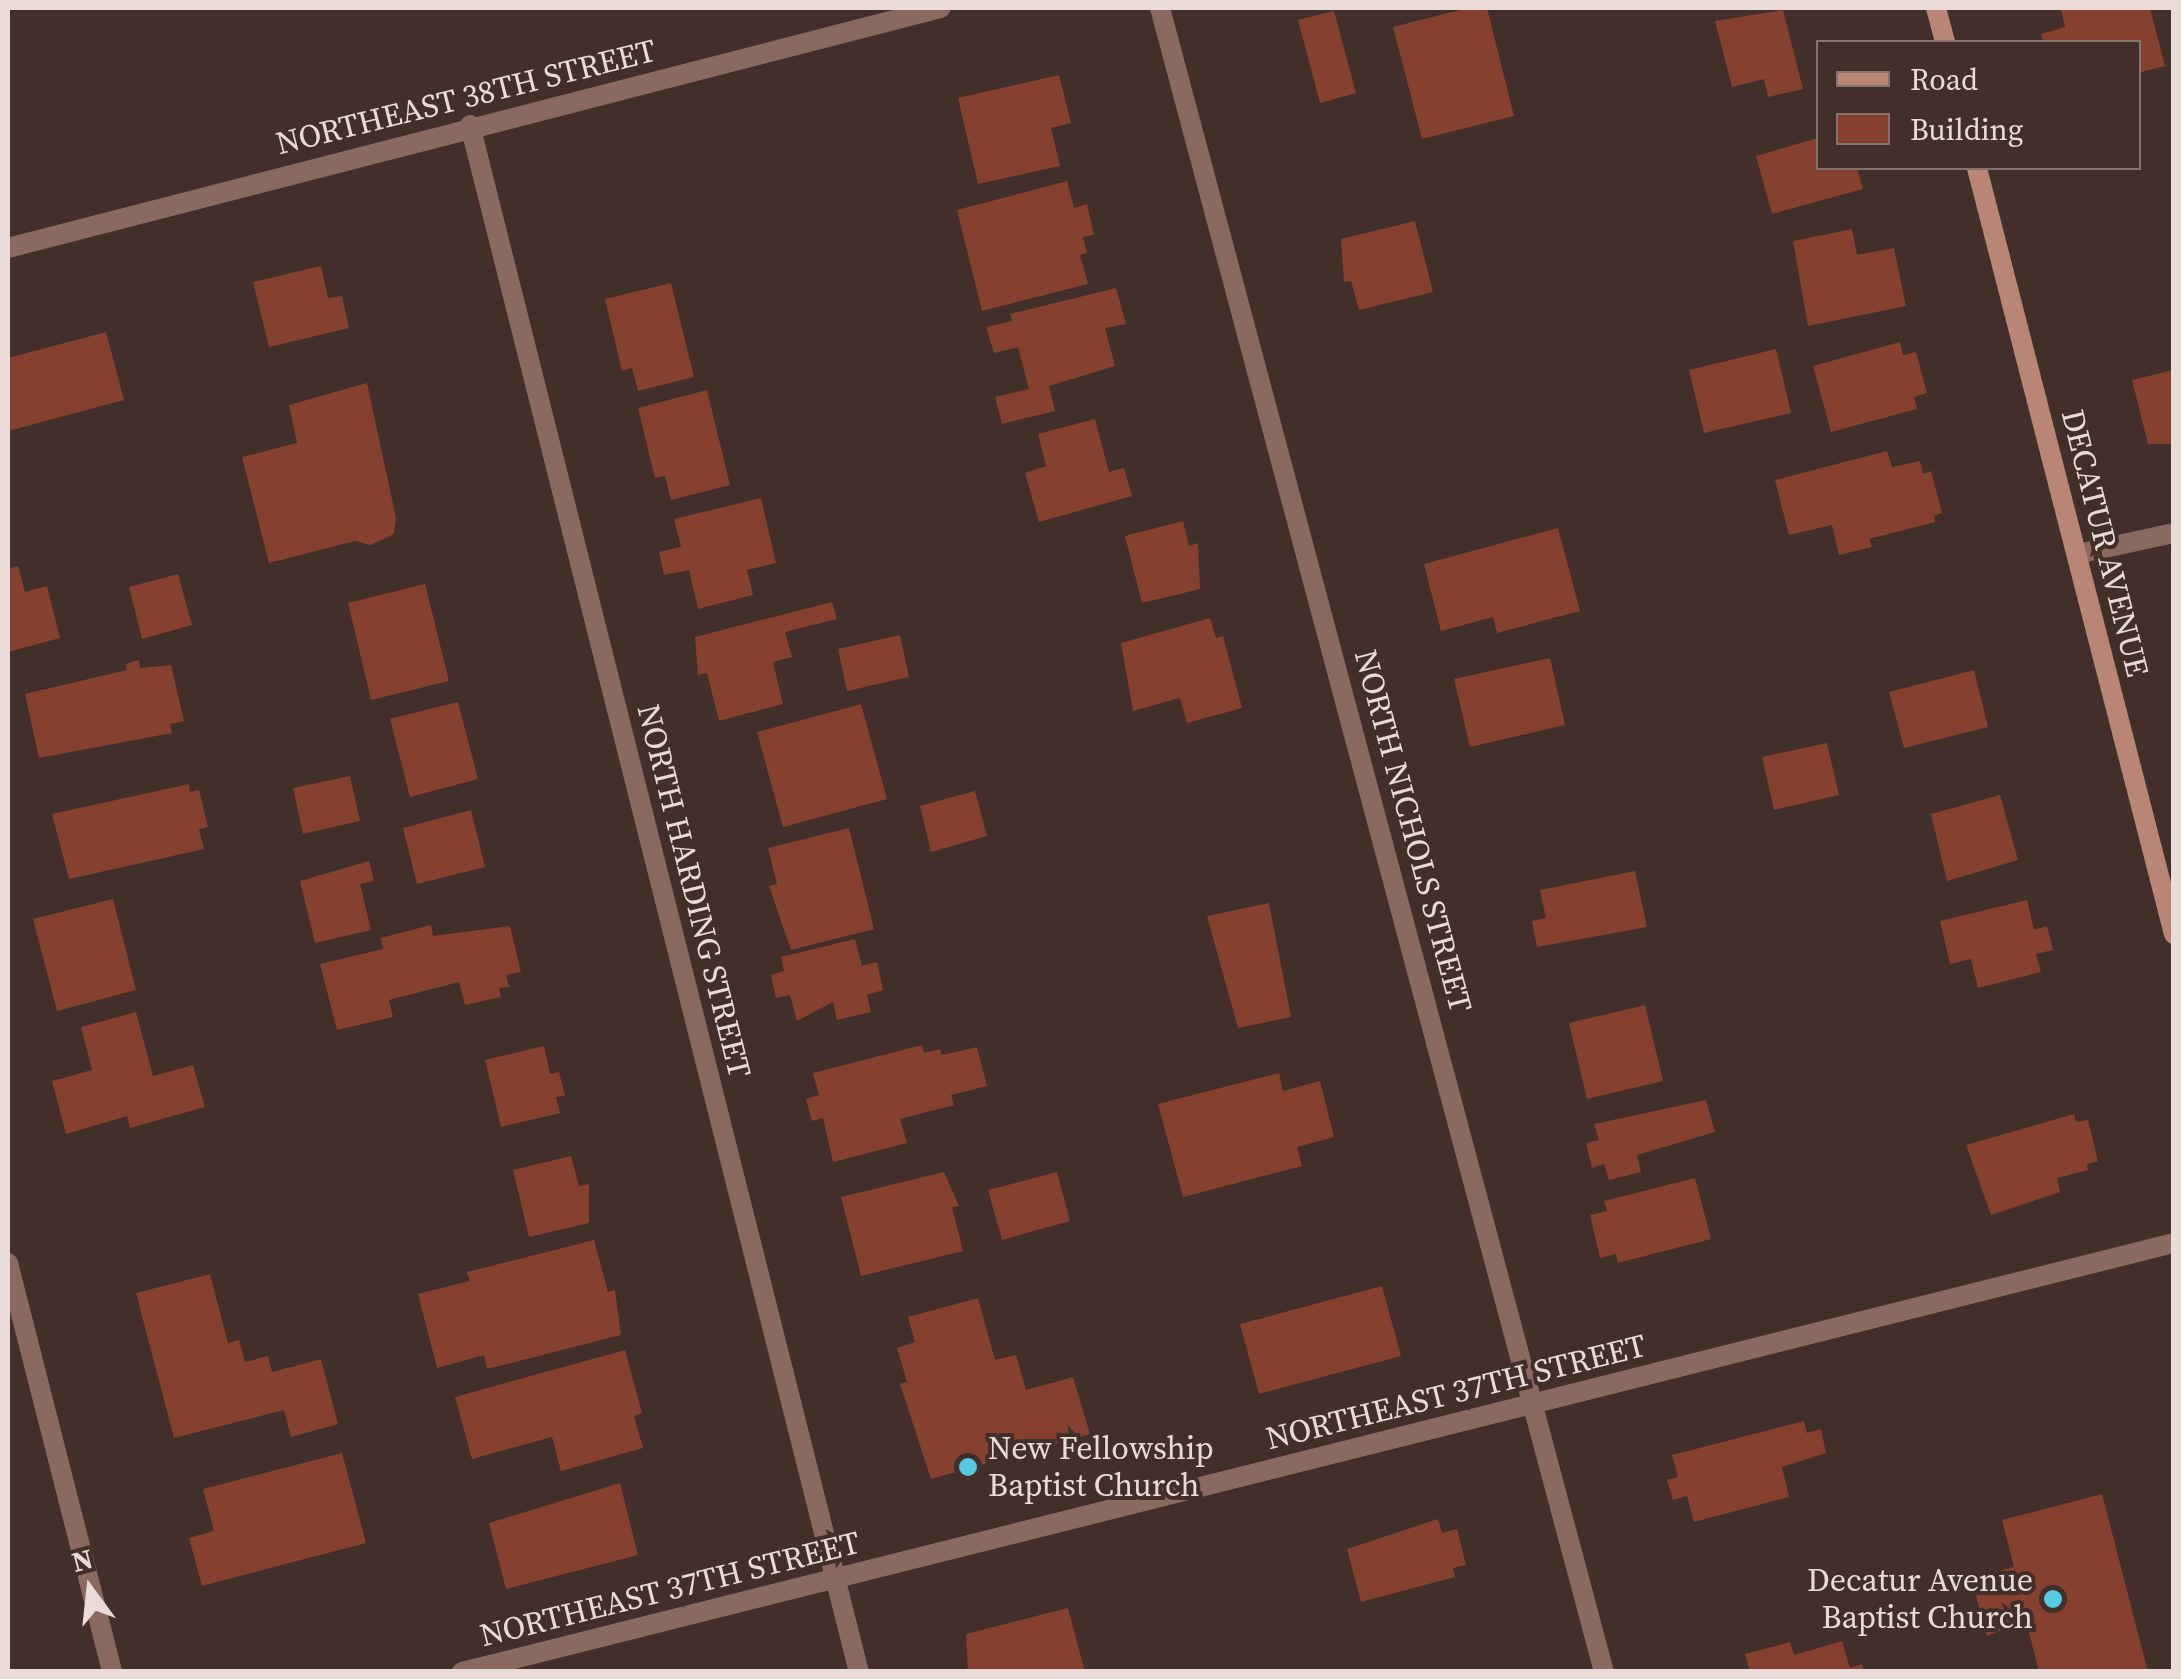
<!DOCTYPE html>
<html>
<head>
<meta charset="utf-8">
<style>
  body { margin:0 }
  #map { position:relative; width:2181px; height:1679px; overflow:hidden; background:#422f2a; font-family:"Source Serif 4",serif }
  div>[style] { position:absolute }
  .building>* { inset:0; background:#85402f }
  .street>* { height:20px; margin:-10px; padding:0 10px; transform-origin:10px; border-radius:10px; background:#896960 }
  .secondary>* { height:20px; margin:-10px; padding:0 10px; transform-origin:10px; border-radius:10px; background:#b98577 }
  .dots>* { width:28px; height:28px; translate:-50% -50%; box-sizing:border-box; border:5px solid #422f2a; border-radius:50% }
  span { translate:-50% -50%; white-space:nowrap; text-align:center; line-height:1.15; -webkit-text-stroke:8px #422f2a; paint-order:stroke }
  .street-label { font-size:32px; color:#e8dbd8 }
  .poi-label { font-size:32px; color:#e8dbd8 }
  .left { translate:0 -50%; text-align:left }
  .right { translate:-100% -50%; text-align:right }
  .frame { position:absolute; inset:0; border:10px solid #e8dbd8; pointer-events:none }
  .legend { position:absolute; left:1816px; top:40px; width:325px; height:130px; box-sizing:border-box; background:#422f2a; border:2px solid #847470; margin:0; padding:12px 18px; list-style:none; font-size:30px; color:#e8dbd8 }
  .legend li { display:flex; align-items:center; gap:20px; height:50px }
  .legend b { width:50px; border:2px solid #847470 }
  .north { position:absolute; left:40px; top:1539px; width:100px; height:100px; -webkit-text-stroke:8px #422f2a; paint-order:stroke; rotate:345deg; font-size:28px; font-weight:700; line-height:40px; text-align:center; color:#e8dbd8 }
  .north::after { content:''; display:block; margin:auto; width:35px; height:45px; background:#e8dbd8; clip-path:polygon(50% 0,100% 100%,50% 72%,0 100%) }
</style>
</head>
<body>
<div id="map">
  <div class="building">
    <i style="clip-path:polygon(1468px 8px,1487px 8px,1514px 116px,1422px 139px,1393px 27px)"></i>
    <i style="clip-path:polygon(2112px 8px,2150px 8px,2165px 66px,2138px 73px,2138px 42px,2043px 42px,2041px 34px,2065px 27px,2061px 10px)"></i>
    <i style="clip-path:polygon(1783px 10px,1803px 89px,1768px 97px,1764px 79px,1732px 87px,1715px 21px)"></i>
    <i style="clip-path:polygon(1334px 11px,1356px 93px,1320px 103px,1298px 20px)"></i>
    <i style="clip-path:polygon(1059px 75px,1071px 123px,1051px 128px,1060px 166px,978px 184px,958px 98px)"></i>
    <i style="clip-path:polygon(1818px 138px,1818px 168px,1857px 168px,1863px 189px,1772px 214px,1756px 156px)"></i>
    <i style="clip-path:polygon(1067px 181px,1074px 208px,1087px 204px,1094px 235px,1083px 237px,1087px 253px,1080px 255px,1088px 284px,982px 311px,957px 210px)"></i>
    <i style="clip-path:polygon(1415px 221px,1433px 292px,1359px 310px,1351px 281px,1344px 282px,1341px 239px)"></i>
    <i style="clip-path:polygon(1852px 229px,1857px 255px,1894px 248px,1906px 306px,1808px 326px,1793px 241px)"></i>
    <i style="clip-path:polygon(321px 266px,328px 298px,342px 296px,349px 328px,269px 347px,253px 282px)"></i>
    <i style="clip-path:polygon(671px 283px,694px 377px,638px 391px,632px 368px,622px 371px,605px 299px)"></i>
    <i style="clip-path:polygon(1116px 288px,1126px 324px,1105px 328px,1115px 366px,1049px 386px,1055px 411px,1002px 424px,995px 397px,1029px 389px,1018px 347px,994px 353px,986px 327px,1012px 321px,1010px 314px)"></i>
    <i style="clip-path:polygon(106px 332px,124px 400px,8px 431px,8px 358px)"></i>
    <i style="clip-path:polygon(1900px 342px,1903px 355px,1916px 352px,1927px 393px,1914px 397px,1917px 409px,1831px 432px,1813px 366px)"></i>
    <i style="clip-path:polygon(1776px 349px,1791px 413px,1704px 433px,1689px 370px)"></i>
    <i style="clip-path:polygon(2174px 370px,2174px 444px,2148px 444px,2132px 380px)"></i>
    <i style="clip-path:polygon(367px 383px,396px 518px,394px 534px,371px 545px,355px 541px,269px 563px,242px 457px,297px 443px,289px 405px)"></i>
    <i style="clip-path:polygon(707px 390px,730px 485px,671px 500px,665px 476px,655px 478px,638px 408px)"></i>
    <i style="clip-path:polygon(1095px 419px,1109px 472px,1124px 468px,1132px 496px,1039px 522px,1025px 473px,1046px 466px,1038px 434px)"></i>
    <i style="clip-path:polygon(1887px 451px,1892px 467px,1920px 461px,1923px 474px,1931px 471px,1942px 513px,1934px 516px,1935px 522px,1869px 539px,1872px 547px,1839px 555px,1832px 525px,1789px 535px,1775px 480px)"></i>
    <i style="clip-path:polygon(761px 498px,776px 563px,747px 570px,753px 595px,698px 609px,689px 570px,664px 575px,659px 552px,681px 547px,674px 519px)"></i>
    <i style="clip-path:polygon(1183px 521px,1189px 546px,1198px 543px,1200px 589px,1142px 603px,1125px 536px)"></i>
    <i style="clip-path:polygon(1558px 528px,1580px 611px,1497px 633px,1493px 617px,1441px 631px,1424px 564px)"></i>
    <i style="clip-path:polygon(18px 566px,25px 592px,47px 586px,60px 638px,8px 652px,8px 569px)"></i>
    <i style="clip-path:polygon(178px 574px,192px 625px,142px 639px,129px 587px)"></i>
    <i style="clip-path:polygon(425px 584px,449px 681px,371px 700px,348px 603px)"></i>
    <i style="clip-path:polygon(832px 602px,837px 619px,785px 632px,792px 657px,773px 662px,783px 704px,719px 721px,707px 673px,698px 675px,695px 637px)"></i>
    <i style="clip-path:polygon(1210px 618px,1216px 638px,1223px 636px,1242px 708px,1187px 723px,1180px 698px,1133px 711px,1121px 643px)"></i>
    <i style="clip-path:polygon(900px 635px,909px 677px,847px 691px,838px 649px)"></i>
    <i style="clip-path:polygon(1550px 658px,1565px 725px,1470px 747px,1454px 679px)"></i>
    <i style="clip-path:polygon(139px 660px,140px 668px,171px 665px,184px 721px,170px 724px,172px 733px,39px 758px,25px 694px,127px 670px,126px 664px)"></i>
    <i style="clip-path:polygon(1974px 670px,1988px 727px,1904px 748px,1889px 692px)"></i>
    <i style="clip-path:polygon(458px 702px,478px 779px,410px 797px,390px 719px)"></i>
    <i style="clip-path:polygon(861px 704px,887px 799px,783px 827px,757px 732px)"></i>
    <i style="clip-path:polygon(1827px 743px,1839px 795px,1774px 810px,1762px 757px)"></i>
    <i style="clip-path:polygon(350px 776px,360px 821px,303px 834px,293px 788px)"></i>
    <i style="clip-path:polygon(189px 784px,190px 792px,199px 790px,208px 827px,199px 829px,204px 849px,69px 879px,52px 814px)"></i>
    <i style="clip-path:polygon(975px 791px,987px 836px,931px 852px,920px 806px)"></i>
    <i style="clip-path:polygon(2000px 795px,2018px 860px,1947px 881px,1931px 814px)"></i>
    <i style="clip-path:polygon(471px 810px,485px 867px,417px 884px,403px 828px)"></i>
    <i style="clip-path:polygon(849px 828px,874px 929px,791px 950px,769px 886px,777px 884px,768px 848px)"></i>
    <i style="clip-path:polygon(369px 861px,374px 881px,360px 884px,371px 930px,315px 943px,300px 881px)"></i>
    <i style="clip-path:polygon(1635px 871px,1647px 927px,1537px 947px,1532px 921px,1546px 918px,1540px 890px)"></i>
    <i style="clip-path:polygon(113px 899px,136px 990px,57px 1011px,33px 919px)"></i>
    <i style="clip-path:polygon(2027px 900px,2034px 930px,2047px 926px,2053px 950px,2036px 954px,2041px 972px,1978px 988px,1971px 959px,1950px 964px,1940px 921px)"></i>
    <i style="clip-path:polygon(1269px 903px,1291px 1017px,1238px 1028px,1207px 916px)"></i>
    <i style="clip-path:polygon(431px 925px,433px 936px,510px 926px,521px 972px,506px 975px,509px 987px,499px 988px,501px 997px,465px 1005px,459px 982px,389px 1000px,393px 1017px,337px 1030px,320px 964px,383px 949px,381px 938px)"></i>
    <i style="clip-path:polygon(855px 939px,862px 966px,877px 962px,883px 990px,867px 995px,871px 1012px,837px 1020px,833px 1002px,797px 1021px,790px 995px,776px 998px,771px 975px,784px 971px,781px 957px)"></i>
    <i style="clip-path:polygon(1645px 1005px,1663px 1081px,1587px 1099px,1569px 1023px)"></i>
    <i style="clip-path:polygon(136px 1012px,153px 1076px,193px 1065px,205px 1107px,130px 1128px,127px 1116px,66px 1134px,52px 1081px,92px 1070px,81px 1027px)"></i>
    <i style="clip-path:polygon(922px 1045px,924px 1053px,940px 1049px,942px 1055px,977px 1047px,987px 1086px,951px 1095px,954px 1105px,900px 1119px,907px 1143px,833px 1162px,823px 1118px,812px 1121px,806px 1099px,819px 1095px,813px 1073px)"></i>
    <i style="clip-path:polygon(544px 1046px,550px 1074px,559px 1072px,565px 1096px,556px 1097px,560px 1113px,501px 1127px,485px 1060px)"></i>
    <i style="clip-path:polygon(1279px 1073px,1283px 1091px,1320px 1081px,1334px 1137px,1297px 1147px,1302px 1166px,1183px 1197px,1158px 1104px)"></i>
    <i style="clip-path:polygon(1706px 1100px,1715px 1132px,1637px 1155px,1641px 1172px,1609px 1180px,1604px 1164px,1592px 1168px,1586px 1143px,1599px 1140px,1594px 1124px)"></i>
    <i style="clip-path:polygon(2074px 1114px,2076px 1122px,2088px 1120px,2098px 1161px,2087px 1164px,2088px 1170px,2057px 1178px,2060px 1192px,1991px 1215px,1966px 1145px)"></i>
    <i style="clip-path:polygon(571px 1156px,579px 1186px,589px 1184px,589px 1223px,529px 1237px,513px 1170px)"></i>
    <i style="clip-path:polygon(944px 1172px,959px 1206px,952px 1207px,963px 1251px,861px 1276px,841px 1197px)"></i>
    <i style="clip-path:polygon(1057px 1172px,1070px 1221px,1002px 1240px,988px 1190px)"></i>
    <i style="clip-path:polygon(1695px 1178px,1711px 1239px,1618px 1263px,1616px 1254px,1600px 1258px,1590px 1215px,1607px 1211px,1604px 1201px)"></i>
    <i style="clip-path:polygon(594px 1240px,608px 1292px,615px 1290px,621px 1335px,487px 1369px,484px 1355px,437px 1368px,418px 1294px,470px 1281px,467px 1272px)"></i>
    <i style="clip-path:polygon(210px 1274px,228px 1343px,239px 1340px,245px 1362px,268px 1356px,272px 1372px,321px 1359px,338px 1424px,291px 1437px,284px 1410px,174px 1438px,136px 1293px)"></i>
    <i style="clip-path:polygon(1382px 1286px,1401px 1356px,1259px 1394px,1240px 1324px)"></i>
    <i style="clip-path:polygon(978px 1298px,995px 1360px,1016px 1355px,1026px 1390px,1073px 1377px,1090px 1434px,931px 1479px,900px 1384px,907px 1382px,897px 1348px,915px 1342px,908px 1317px)"></i>
    <i style="clip-path:polygon(625px 1350px,642px 1413px,634px 1416px,643px 1448px,561px 1471px,552px 1437px,472px 1459px,455px 1397px)"></i>
    <i style="clip-path:polygon(1804px 1421px,1807px 1433px,1821px 1429px,1826px 1453px,1782px 1467px,1789px 1497px,1694px 1522px,1687px 1496px,1673px 1500px,1667px 1480px,1678px 1477px,1672px 1455px)"></i>
    <i style="clip-path:polygon(342px 1453px,366px 1543px,202px 1586px,189px 1538px,214px 1531px,203px 1489px)"></i>
    <i style="clip-path:polygon(620px 1483px,638px 1555px,506px 1589px,489px 1523px)"></i>
    <i style="clip-path:polygon(2102px 1494px,2148px 1672px,2039px 1672px,2026px 1620px,1987px 1636px,1971px 1577px,2014px 1567px,2002px 1520px)"></i>
    <i style="clip-path:polygon(1438px 1519px,1442px 1533px,1457px 1529px,1466px 1565px,1453px 1568px,1455px 1577px,1361px 1602px,1347px 1549px)"></i>
    <i style="clip-path:polygon(1068px 1608px,1085px 1672px,968px 1672px,966px 1634px)"></i>
    <i style="clip-path:polygon(1842px 1641px,1850px 1668px,1862px 1664px,1864px 1672px,1750px 1672px,1745px 1654px,1790px 1642px,1794px 1655px)"></i>
  </div>
  <div class="street">
    <i style="left:1160px;top:8px;width:1722px;rotate:75.06deg"></i>
    <i style="left:470px;top:125px;width:1595px;rotate:75.89deg"></i>
    <i style="left:8px;top:248px;width:963px;rotate:-14.43deg"></i>
    <i style="left:2077px;top:554px;width:99px;rotate:-12.2deg"></i>
    <i style="left:8px;top:1263px;width:422px;rotate:75.7deg"></i>
    <i style="left:462px;top:1672px;width:1765px;rotate:-14.07deg"></i>
  </div>
  <div class="secondary">
    <i style="left:1936px;top:8px;width:35px;rotate:75deg"></i>
    <i style="left:1977px;top:168px;width:791px;rotate:75.58deg"></i>
  </div>
  <div class="dots">
    <i style="left:968px;top:1467px;background:#57c9e3"></i>
    <i style="left:2053px;top:1599px;background:#57c9e3"></i>
  </div>
  <div class="street-label">
    <span style="left:466px;top:97px;rotate:-14deg">NORTHEAST 38TH STREET</span>
    <span style="left:2105px;top:543px;rotate:76deg">DECATUR AVENUE</span>
    <span style="left:1413px;top:831px;rotate:75deg">NORTH NICHOLS STREET</span>
    <span style="left:694px;top:891px;rotate:76deg">NORTH HARDING STREET</span>
    <span style="left:1456px;top:1392px;rotate:-14deg">NORTHEAST 37TH STREET</span>
    <span style="left:670px;top:1589px;rotate:-14deg">NORTHEAST 37TH STREET</span>
  </div>
  <div class="poi-label">
    <span class="left" style="left:988px;top:1467px">New Fellowship<br>Baptist Church</span>
    <span class="right" style="left:2033px;top:1599px">Decatur Avenue<br>Baptist Church</span>
  </div>
  <div class="frame"></div>
  <ul class="legend">
  <li><b style="height:12px;background:#b98577"></b>Road</li>
  <li><b style="height:28px;background:#85402f"></b>Building</li>
  </ul>
  <div class="north">N</div>
</div>
</body>
</html>
